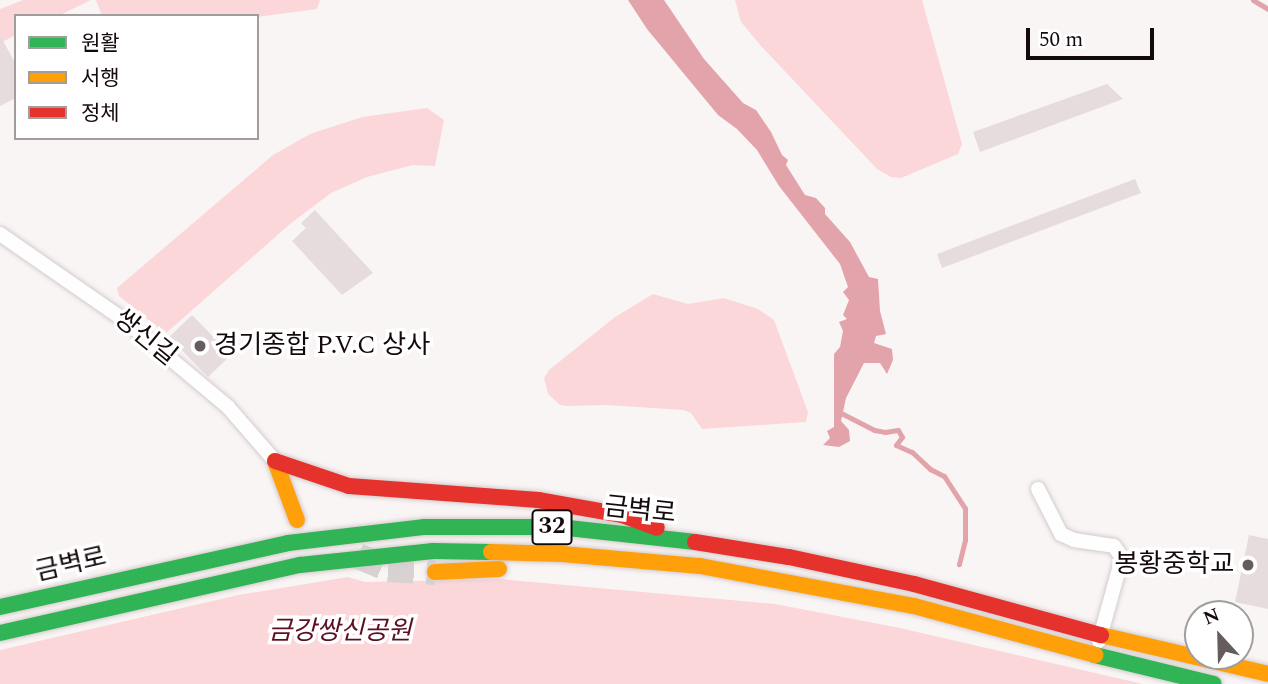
<!DOCTYPE html>
<html>
<head>
<meta charset="utf-8">
<style>
  body { margin:0 }
  #map { position:relative; width:1268px; height:684px; overflow:hidden; background:#faf5f5; font-family:Spectral,"Noto Sans KR",serif }
  div>[style] { position:absolute }
  .green>* { inset:0; background:#fcd7da }
  .water>* { inset:0; background:#e2a3ab }
  .stream>* { height:5px; margin:-2.5px; padding:0 2.5px; transform-origin:2.5px; border-radius:2.5px; background:#e2a3ab }
  .building>* { inset:0; background:#e6dcdd }
  .highway-tunnel>* { height:26px; margin-top:-13px; transform-origin:0; background:repeating-linear-gradient(90deg,#d8d2d2 0 26px,transparent 0 39px) }
  .roads { filter:drop-shadow(0 0 2px #d4cbcc) drop-shadow(0 0 2px #d4cbcc) }
  .street>* { height:14px; margin:-7px; padding:0 7px; transform-origin:7px; border-radius:7px; background:#fefefe }
  .fast>* { height:16px; margin:-8px; padding:0 8px; transform-origin:8px; border-radius:8px; background:#30b455 }
  .slow>* { height:16px; margin:-8px; padding:0 8px; transform-origin:8px; border-radius:8px; background:#ff9f0a }
  .jam>* { height:16px; margin:-8px; padding:0 8px; transform-origin:8px; border-radius:8px; background:#e5322d }
  .dots>* { width:19px; height:19px; translate:-50% -50%; box-sizing:border-box; border:4px solid #fff; border-radius:50% }
  span { translate:-50% -50%; white-space:nowrap; text-align:center; line-height:1.15; -webkit-text-stroke:7px #fff; paint-order:stroke }
  .shield-label span { padding:2px 5px; background:#fff; border:2px solid; border-radius:5px; -webkit-text-stroke-width:0 }
  .shield-label { font-size:24px; color:#150a0b; font-weight:700 }
  .street-label { font-size:26px; color:#150a0b }
  .poi-label { font-size:26px; color:#150a0b }
  .left { translate:0 -50%; text-align:left }
  .right { translate:-100% -50%; text-align:right }
  .park-label { font-size:26px; color:#5d0f22; font-style:italic }
  .legend { position:absolute; left:14px; top:14px; width:245px; height:126px; box-sizing:border-box; background:#fff; border:2px solid #a19d9d; margin:0; padding:9px 12px; list-style:none; font-size:21px; color:#150a0b }
  .legend li { display:flex; align-items:center; gap:14px; height:35px }
  .legend b { width:35px; border:2px solid #a19d9d }
  .north { position:absolute; left:1184px; top:600px; width:70px; height:70px; box-sizing:border-box; background:#fff; border:2px solid #a19d9d; border-radius:50%; rotate:338deg; font-size:19px; font-weight:700; line-height:28px; text-align:center; color:#150a0b }
  .north::after { content:''; display:block; margin:auto; width:24px; height:32px; background:#655c5d; clip-path:polygon(50% 0,100% 100%,50% 72%,0 100%) }
  .scale { position:absolute; left:1026px; top:28px; width:128px; height:32px; box-sizing:border-box; border:4px solid #150a0b; border-top:0; padding-left:9px; font-size:21px; line-height:24px; white-space:nowrap; color:#150a0b; -webkit-text-stroke:5px #fff; paint-order:stroke }
</style>
</head>
<body>
<div id="map">
  <div class="green">
    <i style="clip-path:polygon(23px 0,91px 0,58px 16px,16px 16px,16px 35px,0 43px,0 9px)"></i>
    <i style="clip-path:polygon(96px 0,320px 0,317px 9px,257px 17px,102px 16px)"></i>
    <i style="clip-path:polygon(735px 0,922px 0,962px 144px,958px 154px,901px 178px,891px 177px,877px 169px,761px 46px,741px 22px)"></i>
    <i style="clip-path:polygon(427px 108px,444px 120px,435px 166px,413px 165px,367px 177px,331px 193px,290px 224px,165px 334px,119px 296px,117px 288px,273px 155px,310px 134px,362px 117px)"></i>
    <i style="clip-path:polygon(653px 294px,688px 304px,724px 298px,758px 309px,774px 320px,808px 412px,806px 422px,702px 429px,691px 413px,683px 410px,607px 405px,567px 406px,560px 405px,548px 394px,544px 378px,549px 370px,615px 317px)"></i>
    <i style="clip-path:polygon(348px 577px,365px 582px,501px 579px,775px 604px,900px 628px,1143px 684px,0 684px,0 650px,238px 595px)"></i>
  </div>
  <div class="water">
    <i style="clip-path:polygon(628px 0,664px 0,704px 59px,743px 103px,756px 110px,771px 132px,782px 155px,788px 160px,786px 165px,805px 195px,816px 198px,825px 208px,825px 214px,850px 242px,869px 277px,878px 279px,880px 311px,886px 334px,876px 336px,874px 343px,892px 349px,893px 360px,887px 374px,880px 363px,864px 363px,846px 398px,841px 421px,849px 430px,850px 441px,839px 447px,823px 445px,830px 438px,827px 431px,834px 427px,834px 354px,840px 347px,843px 331px,839px 322px,847px 319px,843px 315px,849px 300px,843px 292px,848px 287px,840px 264px,779px 186px,757px 150px,737px 129px,718px 115px,647px 29px)"></i>
  </div>
  <div class="stream">
    <i style="left:1253px;top:0;width:17px;rotate:31deg"></i>
    <i style="left:839px;top:412px;width:39px;rotate:27deg"></i>
    <i style="left:874px;top:430px;width:11px;rotate:10deg"></i>
    <i style="left:885px;top:432px;width:13px;rotate:-9deg"></i>
    <i style="left:898px;top:430px;width:8px;rotate:60deg"></i>
    <i style="left:902px;top:437px;width:10px;rotate:127deg"></i>
    <i style="left:896px;top:445px;width:17px;rotate:24deg"></i>
    <i style="left:912px;top:452px;width:25px;rotate:43deg"></i>
    <i style="left:930px;top:469px;width:16px;rotate:27deg"></i>
    <i style="left:944px;top:476px;width:38px;rotate:57deg"></i>
    <i style="left:965px;top:508px;width:32px;rotate:90deg"></i>
    <i style="left:965px;top:540px;width:25px;rotate:104deg"></i>
  </div>
  <div class="building">
    <i style="clip-path:polygon(0 35px,16px 65px,16px 98px,0 106px)"></i>
    <i style="clip-path:polygon(1107px 84px,1123px 99px,980px 152px,973px 132px)"></i>
    <i style="clip-path:polygon(1135px 179px,1141px 193px,942px 268px,937px 254px)"></i>
    <i style="clip-path:polygon(315px 210px,373px 273px,342px 295px,292px 241px,306px 228px,301px 223px)"></i>
    <i style="clip-path:polygon(192px 315px,231px 355px,208px 377px,169px 337px)"></i>
    <i style="clip-path:polygon(1249px 535px,1268px 539px,1268px 609px,1235px 602px)"></i>
  </div>
  <div class="highway-tunnel">
    <i style="left:358px;top:556px;width:33px;rotate:23deg"></i>
    <i style="left:388px;top:569px;width:47px;rotate:3.7deg"></i>
  </div>
  <div class="roads">
    <div class="street">
      <i style="left:0;top:234px;width:151px;rotate:34.7deg"></i>
      <i style="left:124px;top:320px;width:136px;rotate:39.9deg"></i>
      <i style="left:228px;top:407px;width:72px;rotate:49deg"></i>
      <i style="left:1038px;top:489px;width:51px;rotate:62.9deg"></i>
      <i style="left:1061px;top:534px;width:14px;rotate:25deg"></i>
      <i style="left:1074px;top:540px;width:40px;rotate:8.5deg"></i>
      <i style="left:1114px;top:546px;width:14px;rotate:56deg"></i>
      <i style="left:1122px;top:558px;width:86px;rotate:105.5deg"></i>
    </div>
    <div class="fast">
      <i style="left:0;top:607px;width:295px;rotate:-12.5deg"></i>
      <i style="left:288px;top:543px;width:138px;rotate:-6.7deg"></i>
      <i style="left:425px;top:527px;width:134px"></i>
      <i style="left:559px;top:527px;width:137px;rotate:6.3deg"></i>
      <i style="left:0;top:633px;width:308px;rotate:-12.8deg"></i>
      <i style="left:300px;top:565px;width:134px;rotate:-6deg"></i>
      <i style="left:433px;top:551px;width:58px;rotate:1deg"></i>
      <i style="left:1095px;top:655px;width:122px;rotate:13.7deg"></i>
    </div>
    <div class="slow">
      <i style="left:275px;top:461px;width:63px;rotate:69.6deg"></i>
      <i style="left:491px;top:552px;width:71px;rotate:1.6deg"></i>
      <i style="left:562px;top:554px;width:139px;rotate:5deg"></i>
      <i style="left:700px;top:566px;width:218px;rotate:10.6deg"></i>
      <i style="left:914px;top:606px;width:188px;rotate:15.1deg"></i>
      <i style="left:435px;top:572px;width:64px;rotate:-2.7deg"></i>
      <i style="left:1101px;top:635px;width:171px;rotate:13.1deg"></i>
    </div>
    <div class="jam">
      <i style="left:275px;top:461px;width:78px;rotate:18.7deg"></i>
      <i style="left:349px;top:486px;width:190px;rotate:4.2deg"></i>
      <i style="left:538px;top:500px;width:85px;rotate:10.1deg"></i>
      <i style="left:622px;top:515px;width:37px;rotate:20deg"></i>
      <i style="left:695px;top:542px;width:95px;rotate:9.1deg"></i>
      <i style="left:789px;top:557px;width:128px;rotate:12.2deg"></i>
      <i style="left:914px;top:584px;width:194px;rotate:15.3deg"></i>
    </div>
  </div>
  <div class="dots">
    <i style="left:200px;top:346px;background:#655c5d"></i>
    <i style="left:1248px;top:565px;background:#655c5d"></i>
  </div>
  <div class="shield-label">
    <span style="left:552px;top:527px">32</span>
  </div>
  <div class="street-label">
    <span style="left:145px;top:338px;rotate:39deg">쌍신길</span>
    <span style="left:640px;top:511px;rotate:6deg">금벽로</span>
    <span style="left:71px;top:565px;rotate:-13deg">금벽로</span>
  </div>
  <div class="poi-label">
    <span class="left" style="left:214px;top:346px">경기종합 P.V.C 상사</span>
    <span class="right" style="left:1234px;top:565px">봉황중학교</span>
  </div>
  <div class="park-label">
    <span style="left:340px;top:632px">금강쌍신공원</span>
  </div>
  <ul class="legend">
  <li><b style="height:9px;background:#30b455"></b>원활</li>
  <li><b style="height:9px;background:#ff9f0a"></b>서행</li>
  <li><b style="height:9px;background:#e5322d"></b>정체</li>
  </ul>
  <div class="north">N</div>
  <div class="scale">50 m</div>
</div>
</body>
</html>
